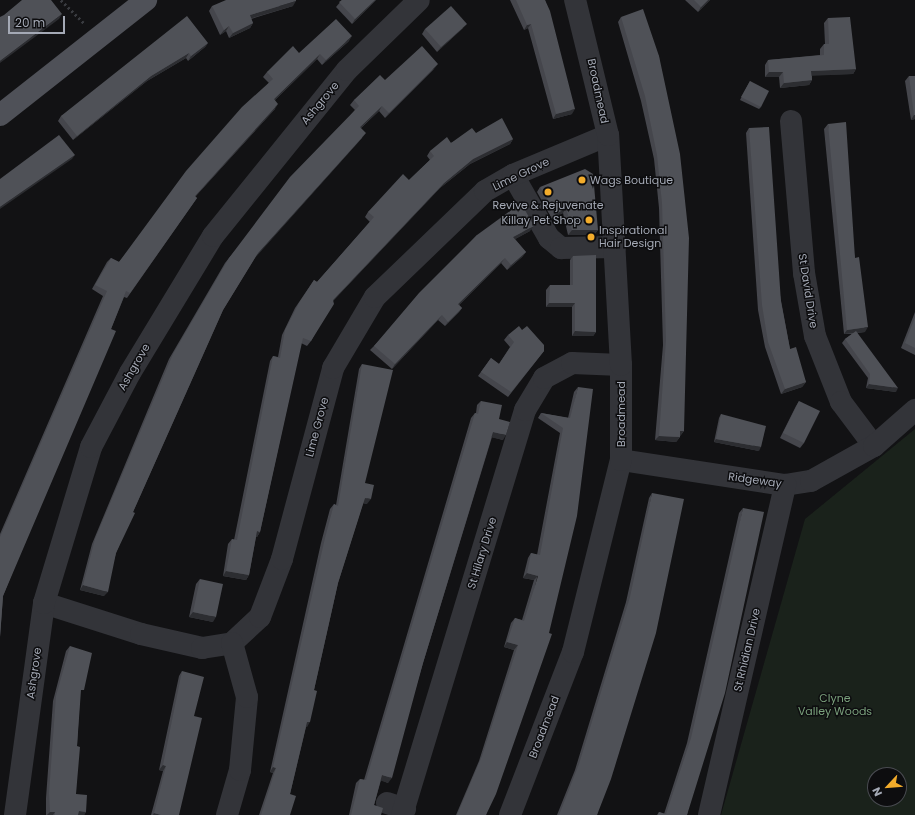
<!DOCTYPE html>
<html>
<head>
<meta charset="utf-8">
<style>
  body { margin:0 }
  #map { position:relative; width:915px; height:815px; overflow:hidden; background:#121214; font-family:Poppins,sans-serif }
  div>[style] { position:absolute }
  .green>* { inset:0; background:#1a221b }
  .path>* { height:2.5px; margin-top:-1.25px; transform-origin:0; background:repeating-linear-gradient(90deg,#393b40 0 2px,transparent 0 5px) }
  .minor>* { height:22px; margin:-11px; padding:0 11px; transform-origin:11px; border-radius:11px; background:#333439 }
  .major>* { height:22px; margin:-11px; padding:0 11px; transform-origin:11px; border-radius:11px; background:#4f5158 }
  .wall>* { inset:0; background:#45464c }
  .shaded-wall>* { inset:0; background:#2c2d31 }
  .building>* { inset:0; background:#4f5157 }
  .dots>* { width:11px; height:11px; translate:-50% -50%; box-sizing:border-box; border:2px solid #0d0d0f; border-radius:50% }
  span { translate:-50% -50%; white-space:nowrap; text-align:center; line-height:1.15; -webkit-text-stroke:3px #0d0d0f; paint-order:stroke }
  .street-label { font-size:11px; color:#a4a9b5 }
  .poi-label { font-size:11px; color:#a4a9b5 }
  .left { translate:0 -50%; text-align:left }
  .right { translate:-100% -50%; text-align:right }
  .park-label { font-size:11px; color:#7aa07c }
  .north { position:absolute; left:867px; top:767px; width:40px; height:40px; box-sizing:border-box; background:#0d0d0f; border:1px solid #494b51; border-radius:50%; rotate:244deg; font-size:11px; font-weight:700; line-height:16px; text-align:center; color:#a4a9b5 }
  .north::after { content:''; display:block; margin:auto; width:14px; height:18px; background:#f3ac2b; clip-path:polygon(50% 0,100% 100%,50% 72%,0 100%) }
  .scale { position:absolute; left:8px; top:16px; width:57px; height:18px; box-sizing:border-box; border:2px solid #a4a9b5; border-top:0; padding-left:5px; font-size:12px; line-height:14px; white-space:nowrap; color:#a4a9b5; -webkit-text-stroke:3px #0d0d0f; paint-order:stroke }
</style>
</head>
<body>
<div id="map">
  <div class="green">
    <i style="clip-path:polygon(evenodd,915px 429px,915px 815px,721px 815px,805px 519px,915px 429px,875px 775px,899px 775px,899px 799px,875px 799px,875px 775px)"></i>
  </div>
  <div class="path">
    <i style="left:61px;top:0;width:33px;rotate:45deg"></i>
  </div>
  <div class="minor">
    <i style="left:791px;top:121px;width:153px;rotate:85.1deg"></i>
    <i style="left:804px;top:273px;width:64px;rotate:80.1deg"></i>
    <i style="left:815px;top:336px;width:71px;rotate:68.5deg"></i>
    <i style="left:841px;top:402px;width:55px;rotate:53.1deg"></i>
    <i style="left:513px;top:175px;width:73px;rotate:60.3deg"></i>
    <i style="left:549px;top:238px;width:16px;rotate:40deg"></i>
    <i style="left:561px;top:248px;width:54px;rotate:-1.1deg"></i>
    <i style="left:621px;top:460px;width:166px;rotate:8.7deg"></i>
    <i style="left:785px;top:485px;width:26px;rotate:-9deg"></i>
    <i style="left:811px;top:481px;width:72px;rotate:-29.1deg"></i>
    <i style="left:874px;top:446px;width:55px;rotate:-41.3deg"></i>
    <i style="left:44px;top:603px;width:102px;rotate:17.7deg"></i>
    <i style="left:141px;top:634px;width:63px;rotate:12.9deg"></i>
    <i style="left:202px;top:648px;width:30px;rotate:-9deg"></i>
    <i style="left:232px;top:643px;width:38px;rotate:-43deg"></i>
    <i style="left:260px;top:617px;width:62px;rotate:-69.2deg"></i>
    <i style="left:282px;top:559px;width:198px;rotate:-75deg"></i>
    <i style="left:333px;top:368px;width:82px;rotate:-59.4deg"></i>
    <i style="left:375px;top:297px;width:153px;rotate:-43.9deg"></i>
    <i style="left:485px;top:191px;width:32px;rotate:-30deg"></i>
    <i style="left:513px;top:175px;width:103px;rotate:-22.8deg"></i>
    <i style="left:387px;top:803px;width:19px;rotate:18deg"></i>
    <i style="left:15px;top:815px;width:214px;rotate:-82.2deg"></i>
    <i style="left:44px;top:603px;width:163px;rotate:-73.2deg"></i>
    <i style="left:91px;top:447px;width:84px;rotate:-62.2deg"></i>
    <i style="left:130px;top:373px;width:160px;rotate:-58.8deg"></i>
    <i style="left:213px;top:236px;width:213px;rotate:-51.1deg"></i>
    <i style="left:347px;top:70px;width:100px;rotate:-44.2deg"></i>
    <i style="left:227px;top:815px;width:47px;rotate:-73.9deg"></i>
    <i style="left:240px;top:770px;width:73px;rotate:-84.5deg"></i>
    <i style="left:247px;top:697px;width:56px;rotate:-105.5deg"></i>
    <i style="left:402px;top:815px;width:423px;rotate:-73.1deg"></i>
    <i style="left:525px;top:410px;width:37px;rotate:-59deg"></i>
    <i style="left:544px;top:378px;width:32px;rotate:-28deg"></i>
    <i style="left:572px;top:363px;width:49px;rotate:2.3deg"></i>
    <i style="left:510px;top:815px;width:175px;rotate:-68.9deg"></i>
    <i style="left:573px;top:652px;width:198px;rotate:-76deg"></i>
    <i style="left:621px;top:460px;width:95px;rotate:-90deg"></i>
    <i style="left:621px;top:365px;width:230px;rotate:-93.2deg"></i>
    <i style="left:608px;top:135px;width:139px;rotate:-103.7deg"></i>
    <i style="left:709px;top:815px;width:339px;rotate:-77deg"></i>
  </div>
  <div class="major">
    <i style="left:0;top:115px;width:186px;rotate:-38.2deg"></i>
  </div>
  <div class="wall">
    <i style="clip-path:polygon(342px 0,376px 0,352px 24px,336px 7px)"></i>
    <i style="clip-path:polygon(510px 0,545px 0,572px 114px,553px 119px,528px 28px,524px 30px)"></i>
    <i style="clip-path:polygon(685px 0,710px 0,698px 12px)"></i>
    <i style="clip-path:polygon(212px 6px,293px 6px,251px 19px,253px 23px,250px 28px,229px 38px,226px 31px,220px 35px,209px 11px)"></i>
    <i style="clip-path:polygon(621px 17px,659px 56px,684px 431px,680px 436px,680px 437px,676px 442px,655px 440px,663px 345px,659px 208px,654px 159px,641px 101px,618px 22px)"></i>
    <i style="clip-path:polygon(828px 18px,856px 69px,853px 74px,812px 75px,812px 80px,809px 85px,780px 88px,779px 77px,765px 77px,765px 65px,768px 60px,820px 55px,820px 49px,824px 44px,825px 44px,824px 23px)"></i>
    <i style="clip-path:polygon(463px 28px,437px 52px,422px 34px,425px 29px)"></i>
    <i style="clip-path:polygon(349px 41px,322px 65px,317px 59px,275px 100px,275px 109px,195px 197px,197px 198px,127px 298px,124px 297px,111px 329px,3px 596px,0 637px,0 534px,103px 296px,92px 289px,107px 262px,111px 258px,119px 262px,269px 83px,263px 77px,267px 72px,299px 53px)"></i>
    <i style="clip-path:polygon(208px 43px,205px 47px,188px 61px,186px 58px,147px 81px,73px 140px,58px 121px,61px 116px)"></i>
    <i style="clip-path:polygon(434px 69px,385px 118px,379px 111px,361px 128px,362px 138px,256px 256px,223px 310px,133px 512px,116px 553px,104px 596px,80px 590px,92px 544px,169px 359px,225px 263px,229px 258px,355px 110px,350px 105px,354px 100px,385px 80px)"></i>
    <i style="clip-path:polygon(909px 76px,915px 76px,915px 119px,911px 120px,905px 81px)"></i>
    <i style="clip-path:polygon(750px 81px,761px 107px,759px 109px,740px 100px)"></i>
    <i style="clip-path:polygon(828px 124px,855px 258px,865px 332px,857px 333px,896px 392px,866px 388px,868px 378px,842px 343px,845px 339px,852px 334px,844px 334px,824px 129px)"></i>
    <i style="clip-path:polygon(749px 128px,790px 349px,806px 382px,802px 387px,781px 394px,765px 347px,758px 310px,746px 133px)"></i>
    <i style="clip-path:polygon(476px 133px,513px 139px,510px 144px,470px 164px,440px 188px,333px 301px,311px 341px,307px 346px,301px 343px,260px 532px,257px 537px,256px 537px,249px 575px,246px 580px,223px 576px,228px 544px,232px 539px,234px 540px,270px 361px,273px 356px,278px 357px,282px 335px,295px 308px,314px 280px,317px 282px,370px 222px,365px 217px,368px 212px,409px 180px,430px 160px,427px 156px,430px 151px)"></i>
    <i style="clip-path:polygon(540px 187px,598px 230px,594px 235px,568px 235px,563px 213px,552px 219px,537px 192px)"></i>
    <i style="clip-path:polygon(530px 231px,515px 239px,526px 252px,522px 257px,507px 270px,501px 263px,459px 305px,462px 308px,459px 312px,445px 326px,438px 320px,392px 369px,370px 350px,374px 346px,477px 235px)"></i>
    <i style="clip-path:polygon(573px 256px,596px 332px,593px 336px,572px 336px,572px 307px,546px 307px,546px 290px,550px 285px,570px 285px,570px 260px)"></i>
    <i style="clip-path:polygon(915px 312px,915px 355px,901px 348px)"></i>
    <i style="clip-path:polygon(508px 335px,544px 351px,508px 397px,478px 376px,491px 358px,499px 364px,510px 347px,504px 340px)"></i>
    <i style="clip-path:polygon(362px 364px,365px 483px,367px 504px,363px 503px,338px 583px,314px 690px,307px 727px,306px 727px,290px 794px,290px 815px,259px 815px,273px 773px,270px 772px,321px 543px,330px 509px,334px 504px,336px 505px,359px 369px)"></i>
    <i style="clip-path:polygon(578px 387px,486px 815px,456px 815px,479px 761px,514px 650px,504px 647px,511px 623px,515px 618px,522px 620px,534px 580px,523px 578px,528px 558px,531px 553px,537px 555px,560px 433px,538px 418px,541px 413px,568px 418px,574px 392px)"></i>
    <i style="clip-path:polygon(481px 401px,499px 419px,503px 440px,492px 437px,423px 663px,388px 783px,381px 780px,374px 805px,381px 815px,349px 815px,356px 783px,360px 779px,364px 780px,471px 418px,475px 413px,476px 413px,477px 405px)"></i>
    <i style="clip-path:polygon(799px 401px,804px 443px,800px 448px,780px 438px,796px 406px)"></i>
    <i style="clip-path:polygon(721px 414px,759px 451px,714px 442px,719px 418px)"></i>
    <i style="clip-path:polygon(652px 493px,597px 815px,557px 815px,575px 770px,626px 602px,649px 498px)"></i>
    <i style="clip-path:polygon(743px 508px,687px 815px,657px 815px,659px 812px,664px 814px,687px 743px,739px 513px)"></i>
    <i style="clip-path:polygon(200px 579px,213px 622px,189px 617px,196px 584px)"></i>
    <i style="clip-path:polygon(70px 646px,80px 694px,77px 746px,76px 794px,86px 812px,84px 815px,46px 815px,46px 798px,53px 701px,66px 651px)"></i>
    <i style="clip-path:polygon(182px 671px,179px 815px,151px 815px,163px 771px,159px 770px,179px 676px)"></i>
  </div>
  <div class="shaded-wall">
    <i style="clip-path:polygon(375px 0,376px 0,352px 24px,355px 19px)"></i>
    <i style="clip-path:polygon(708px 0,710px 0,698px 12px,701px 7px)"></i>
    <i style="clip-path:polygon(296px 1px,293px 6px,246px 20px,250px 15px)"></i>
    <i style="clip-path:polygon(62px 14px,59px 19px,0 63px,0 61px)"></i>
    <i style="clip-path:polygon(253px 23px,250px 28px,229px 38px,233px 33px)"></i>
    <i style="clip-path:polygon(467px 24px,463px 28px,437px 52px,441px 47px)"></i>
    <i style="clip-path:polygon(531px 24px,528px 28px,524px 30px,527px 25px)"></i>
    <i style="clip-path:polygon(229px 26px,226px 31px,220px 35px,224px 30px)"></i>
    <i style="clip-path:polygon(352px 36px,349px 41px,322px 65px,326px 60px)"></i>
    <i style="clip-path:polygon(208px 43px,205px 47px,188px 61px,191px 56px)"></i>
    <i style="clip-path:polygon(189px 53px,186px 58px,147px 81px,73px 140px,77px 136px,151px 76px)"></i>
    <i style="clip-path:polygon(320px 54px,317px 59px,271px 104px,274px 99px)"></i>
    <i style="clip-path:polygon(438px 64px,434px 69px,385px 118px,389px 113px)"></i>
    <i style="clip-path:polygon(856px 69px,853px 74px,808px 76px,811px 71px)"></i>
    <i style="clip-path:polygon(769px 72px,783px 72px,779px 77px,765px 77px)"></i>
    <i style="clip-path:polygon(812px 80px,809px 85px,780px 88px,784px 83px)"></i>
    <i style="clip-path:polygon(278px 104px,275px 109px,191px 201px,195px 196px)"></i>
    <i style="clip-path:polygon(382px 106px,379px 111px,356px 132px,360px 127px)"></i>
    <i style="clip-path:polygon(575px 109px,572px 114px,553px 119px,556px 114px)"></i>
    <i style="clip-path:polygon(914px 115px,915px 115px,915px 119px,911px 120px)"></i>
    <i style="clip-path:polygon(366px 133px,362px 138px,255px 258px,258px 253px)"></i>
    <i style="clip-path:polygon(513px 139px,510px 144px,470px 164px,440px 188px,329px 305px,333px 300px,444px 183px,473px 159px)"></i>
    <i style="clip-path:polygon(75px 155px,72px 159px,0 209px,0 207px)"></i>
    <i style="clip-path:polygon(566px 208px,563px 213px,552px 219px,556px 214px)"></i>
    <i style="clip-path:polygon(534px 226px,530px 231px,510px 242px,513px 237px)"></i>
    <i style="clip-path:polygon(572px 230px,598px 230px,594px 235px,568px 235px)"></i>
    <i style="clip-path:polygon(526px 252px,522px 257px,507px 270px,511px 265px)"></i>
    <i style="clip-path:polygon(505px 258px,501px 263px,455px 309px,458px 304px)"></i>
    <i style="clip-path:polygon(549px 303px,575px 303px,572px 307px,546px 307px)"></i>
    <i style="clip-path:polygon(462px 308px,459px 312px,445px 326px,448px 322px)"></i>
    <i style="clip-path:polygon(442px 315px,438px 320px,392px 369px,395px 364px)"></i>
    <i style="clip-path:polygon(868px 327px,865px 332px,844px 334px,847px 330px)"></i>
    <i style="clip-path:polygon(575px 331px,596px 332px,593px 336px,572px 336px)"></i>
    <i style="clip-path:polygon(806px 382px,802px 387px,781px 394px,785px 389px)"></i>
    <i style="clip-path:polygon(869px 384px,898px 388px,896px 392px,866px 388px)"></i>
    <i style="clip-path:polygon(680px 431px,684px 431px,680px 436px,677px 435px)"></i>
    <i style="clip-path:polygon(493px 432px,506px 435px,503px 440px,490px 437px)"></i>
    <i style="clip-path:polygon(659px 436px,680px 437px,676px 442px,655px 440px)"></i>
    <i style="clip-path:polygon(716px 439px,761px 447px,759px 451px,714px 442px)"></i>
    <i style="clip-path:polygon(365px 498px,371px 499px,367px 504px,362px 503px)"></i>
    <i style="clip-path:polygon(257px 531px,260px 532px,257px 537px,254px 536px)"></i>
    <i style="clip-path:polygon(226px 571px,249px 575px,246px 580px,223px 576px)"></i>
    <i style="clip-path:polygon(527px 573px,538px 576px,534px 580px,523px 578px)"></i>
    <i style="clip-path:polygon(83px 585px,108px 592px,104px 596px,80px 590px)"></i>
    <i style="clip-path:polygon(193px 612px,216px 617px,213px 622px,189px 617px)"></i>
    <i style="clip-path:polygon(507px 642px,518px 645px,514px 650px,504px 647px)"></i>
    <i style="clip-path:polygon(307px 722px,310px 722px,307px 727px,304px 727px)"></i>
    <i style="clip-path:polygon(163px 765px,166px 766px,163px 771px,159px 770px)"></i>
    <i style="clip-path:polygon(273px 767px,276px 768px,273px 773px,270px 772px)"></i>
    <i style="clip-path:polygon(382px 775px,392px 778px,388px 783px,379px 780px)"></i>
    <i style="clip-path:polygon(79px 811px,86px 812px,84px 815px,76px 815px)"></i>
    <i style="clip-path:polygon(50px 812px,55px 812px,53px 815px,47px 815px)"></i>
    <i style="clip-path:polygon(154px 813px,161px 815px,153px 815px)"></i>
  </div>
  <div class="building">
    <i style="clip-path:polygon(22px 0,51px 0,62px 14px,0 61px,0 17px,4px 15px)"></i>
    <i style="clip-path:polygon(226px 0,296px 0,296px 1px,250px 15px,253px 23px,233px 33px,229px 26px,224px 30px,212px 6px)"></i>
    <i style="clip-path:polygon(342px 0,375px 0,355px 19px,339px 2px)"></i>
    <i style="clip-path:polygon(516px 0,545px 0,550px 11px,575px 109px,556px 114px,531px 24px,527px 25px)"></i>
    <i style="clip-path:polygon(694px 0,708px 0,701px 7px)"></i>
    <i style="clip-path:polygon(451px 6px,467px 24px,441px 47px,425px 29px)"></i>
    <i style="clip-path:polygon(643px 9px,659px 56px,680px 154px,689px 238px,684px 431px,680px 431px,680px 437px,659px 436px,666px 340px,662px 203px,657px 155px,645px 96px,621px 17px)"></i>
    <i style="clip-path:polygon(187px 16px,208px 43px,191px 56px,189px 53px,151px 76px,77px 136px,61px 116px)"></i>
    <i style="clip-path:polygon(850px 17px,856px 69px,811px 71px,812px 80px,784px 83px,783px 72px,769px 72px,768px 60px,824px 55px,824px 44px,829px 44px,828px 18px)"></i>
    <i style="clip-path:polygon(336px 19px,352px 36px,326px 60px,320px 54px,274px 99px,278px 104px,195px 196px,197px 198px,130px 293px,126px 291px,111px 329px,116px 331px,3px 596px,0 637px,0 537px,107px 291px,95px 285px,111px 258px,119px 262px,186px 171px,242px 107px,273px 79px,267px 72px,293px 46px,299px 53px)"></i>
    <i style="clip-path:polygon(422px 46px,438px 64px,389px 113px,382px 106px,360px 127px,366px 133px,258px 253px,223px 310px,133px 512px,135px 513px,116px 553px,108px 592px,83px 585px,95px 539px,173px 354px,229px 258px,290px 177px,359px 106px,354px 100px,380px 75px,385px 80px)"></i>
    <i style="clip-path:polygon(909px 76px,915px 76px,915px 115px,914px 115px)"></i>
    <i style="clip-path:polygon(750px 81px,769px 91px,761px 107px,741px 97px)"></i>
    <i style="clip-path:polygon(502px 118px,513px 139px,473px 159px,444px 183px,333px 300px,334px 304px,311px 341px,303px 338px,260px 532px,257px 531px,249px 575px,226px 571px,232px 539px,237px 540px,273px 356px,280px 358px,285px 330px,299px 303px,314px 280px,317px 282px,374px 217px,368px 212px,403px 174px,409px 180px,434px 156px,430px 151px,447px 137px,451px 143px,472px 128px,476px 133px)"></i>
    <i style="clip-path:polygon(846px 122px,855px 258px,859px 257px,868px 327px,847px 330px,828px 124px)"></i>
    <i style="clip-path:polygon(769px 127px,781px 302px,790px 349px,796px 347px,806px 382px,785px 389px,768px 342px,762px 305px,749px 128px)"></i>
    <i style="clip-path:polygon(59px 135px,75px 155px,0 207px,0 179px)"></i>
    <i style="clip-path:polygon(585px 169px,593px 174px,598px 230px,572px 230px,566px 208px,556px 214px,540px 187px)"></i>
    <i style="clip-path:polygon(521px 203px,534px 226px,513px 237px,526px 252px,511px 265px,505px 258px,458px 304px,462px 308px,448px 322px,442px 315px,395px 364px,374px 346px,419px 293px,477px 235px)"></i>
    <i style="clip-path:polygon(596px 255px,596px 332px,575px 331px,575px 303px,549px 303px,550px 285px,573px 285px,573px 256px)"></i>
    <i style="clip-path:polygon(915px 317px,915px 348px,905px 343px)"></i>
    <i style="clip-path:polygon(519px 326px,522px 330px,527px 326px,544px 345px,544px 351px,511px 392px,481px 372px,491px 358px,499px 364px,514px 342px,508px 335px)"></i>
    <i style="clip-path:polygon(856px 331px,898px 388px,869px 384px,870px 374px,845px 339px)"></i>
    <i style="clip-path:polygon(362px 364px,393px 370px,365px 483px,374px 485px,371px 499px,365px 498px,338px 583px,314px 690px,317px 691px,310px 722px,307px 722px,290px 794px,296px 796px,290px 815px,261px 815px,276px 768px,273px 767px,325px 538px,334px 504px,338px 506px)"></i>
    <i style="clip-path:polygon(578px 387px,593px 389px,577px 516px,549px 633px,552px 634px,496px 794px,486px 815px,457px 815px,482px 756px,518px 645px,507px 642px,515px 618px,524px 621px,538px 576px,527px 573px,531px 553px,540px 555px,563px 428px,541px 413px,570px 418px)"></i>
    <i style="clip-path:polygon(481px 401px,502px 405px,499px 419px,510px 422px,506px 435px,493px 432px,423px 663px,392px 778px,382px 775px,374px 805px,383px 808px,381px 815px,351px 815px,360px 779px,366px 780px,475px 413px,478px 414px)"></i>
    <i style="clip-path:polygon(799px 401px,820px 411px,804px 443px,783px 433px)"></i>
    <i style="clip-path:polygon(721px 414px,766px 426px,761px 447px,716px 439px)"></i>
    <i style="clip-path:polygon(652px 493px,684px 499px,656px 633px,611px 779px,597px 815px,559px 815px,579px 764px,630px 597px)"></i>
    <i style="clip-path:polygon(743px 508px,764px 512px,725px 693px,687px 815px,658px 815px,659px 812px,666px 814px,691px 738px)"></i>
    <i style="clip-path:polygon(200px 579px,223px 584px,216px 617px,193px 612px)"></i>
    <i style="clip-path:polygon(70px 646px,92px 653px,84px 690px,81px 690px,77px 746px,80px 747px,76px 794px,87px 795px,86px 812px,79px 811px,78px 815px,55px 815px,55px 812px,50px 812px,49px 793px,56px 696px)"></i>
    <i style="clip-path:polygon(182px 671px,204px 677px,194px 716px,202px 718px,179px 815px,161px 815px,154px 813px,166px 766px,163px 765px)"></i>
  </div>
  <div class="dots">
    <i style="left:582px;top:180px;background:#f3ac2b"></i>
    <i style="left:548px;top:192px;background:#f3ac2b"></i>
    <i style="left:589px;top:220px;background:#f3ac2b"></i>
    <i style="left:591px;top:237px;background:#f3ac2b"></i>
  </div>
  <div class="street-label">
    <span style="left:598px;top:91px;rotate:78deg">Broadmead</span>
    <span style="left:320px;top:103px;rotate:-50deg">Ashgrove</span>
    <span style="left:521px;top:174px;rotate:-26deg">Lime Grove</span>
    <span style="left:808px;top:291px;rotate:81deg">St David Drive</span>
    <span style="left:134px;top:367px;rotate:-60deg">Ashgrove</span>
    <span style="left:621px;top:414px;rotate:-90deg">Broadmead</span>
    <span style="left:317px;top:427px;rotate:-75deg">Lime Grove</span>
    <span style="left:755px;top:480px;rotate:8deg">Ridgeway</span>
    <span style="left:482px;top:553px;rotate:-73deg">St Hilary Drive</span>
    <span style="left:747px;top:650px;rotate:-77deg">St Rhidian Drive</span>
    <span style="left:34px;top:673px;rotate:-82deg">Ashgrove</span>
    <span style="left:544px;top:727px;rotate:-69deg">Broadmead</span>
  </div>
  <div class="poi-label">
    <span class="left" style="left:590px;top:180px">Wags Boutique</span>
    <span style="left:548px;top:205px">Revive &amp; Rejuvenate</span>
    <span class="right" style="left:581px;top:220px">Killay Pet Shop</span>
    <span class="left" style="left:599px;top:237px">Inspirational<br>Hair Design</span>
  </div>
  <div class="park-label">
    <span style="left:835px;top:705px">Clyne<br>Valley Woods</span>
  </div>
  <div class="north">N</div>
  <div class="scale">20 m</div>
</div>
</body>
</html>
